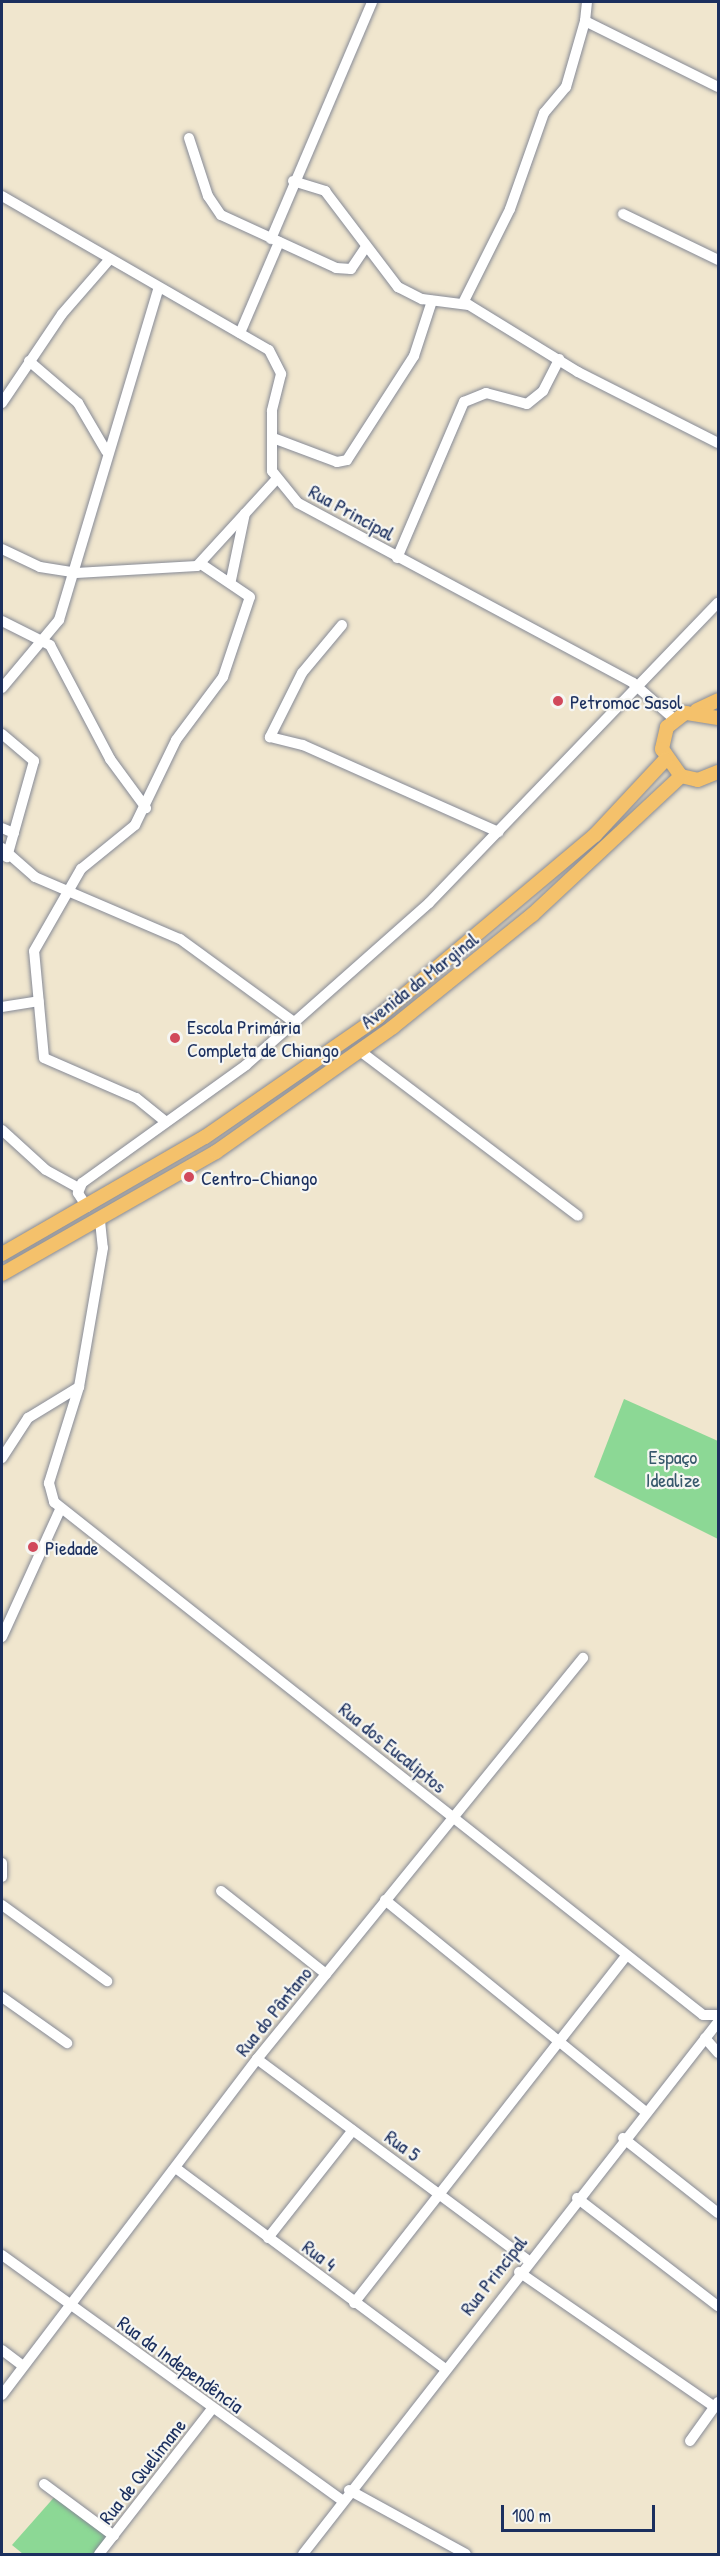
<!DOCTYPE html>
<html>
<head>
<meta charset="utf-8">
<style>
  body { margin:0 }
  #map { position:relative; width:720px; height:2556px; overflow:hidden; background:#f0e6ce; font-family:"Patrick Hand",sans-serif }
  div>[style] { position:absolute }
  .green>* { inset:0; background:#8cd895 }
  .roads { filter:drop-shadow(0 0 2px #868a96) drop-shadow(0 0 2px #868a96) }
  .minor>* { height:10px; margin:-5px; padding:0 5px; transform-origin:5px; border-radius:5px; background:#fff }
  .major>* { height:14px; margin:-7px; padding:0 7px; transform-origin:7px; border-radius:7px; background:#f4c16b }
  .dots>* { width:16px; height:16px; translate:-50% -50%; box-sizing:border-box; border:3px solid #f6f6f2; border-radius:50% }
  span { translate:-50% -50%; white-space:nowrap; text-align:center; line-height:1.15; -webkit-text-stroke:4.5px #f6f6f2; paint-order:stroke }
  .street-label { font-size:20px; color:#1b2f5e }
  .poi-label { font-size:20px; color:#1b2f5e }
  .left { translate:0 -50%; text-align:left }
  .park-label { font-size:20px; color:#37596c }
  .frame { position:absolute; inset:0; border:3px solid #1b2f5e; pointer-events:none }
  .scale { position:absolute; left:501px; top:2505px; width:154px; height:27px; box-sizing:border-box; border:3px solid #1b2f5e; border-top:0; padding-left:8px; font-size:18px; line-height:21px; white-space:nowrap; color:#1b2f5e; -webkit-text-stroke:4px #f6f6f2; paint-order:stroke }
</style>
</head>
<body>
<div id="map">
  <div class="green">
    <i style="clip-path:polygon(624px 1399px,718px 1441px,718px 1539px,594px 1477px)"></i>
    <i style="clip-path:polygon(57px 2494px,114px 2536px,99px 2554px,23px 2554px,12px 2545px)"></i>
  </div>
  <div class="roads">
    <div class="minor">
      <i style="left:587px;top:2px;width:19px;rotate:96deg"></i>
      <i style="left:585px;top:21px;width:148px;rotate:26.4deg"></i>
      <i style="left:189px;top:138px;width:61px;rotate:71.9deg"></i>
      <i style="left:208px;top:196px;width:23px;rotate:56deg"></i>
      <i style="left:221px;top:215px;width:127px;rotate:24.7deg"></i>
      <i style="left:336px;top:268px;width:15px;rotate:4deg"></i>
      <i style="left:351px;top:269px;width:25px;rotate:-56deg"></i>
      <i style="left:293px;top:181px;width:34px;rotate:17deg"></i>
      <i style="left:325px;top:191px;width:121px;rotate:52.8deg"></i>
      <i style="left:398px;top:287px;width:27px;rotate:27deg"></i>
      <i style="left:422px;top:299px;width:47px;rotate:7.3deg"></i>
      <i style="left:469px;top:305px;width:128px;rotate:31.6deg"></i>
      <i style="left:578px;top:372px;width:157px;rotate:26.9deg"></i>
      <i style="left:2px;top:196px;width:308px;rotate:30deg"></i>
      <i style="left:269px;top:350px;width:27px;rotate:63deg"></i>
      <i style="left:281px;top:374px;width:38px;rotate:104deg"></i>
      <i style="left:272px;top:411px;width:60px;rotate:90deg"></i>
      <i style="left:272px;top:471px;width:41px;rotate:50.9deg"></i>
      <i style="left:298px;top:503px;width:380px;rotate:28.2deg"></i>
      <i style="left:633px;top:683px;width:55px;rotate:41.3deg"></i>
      <i style="left:623px;top:214px;width:106px;rotate:25.8deg"></i>
      <i style="left:271px;top:239px;width:258px;rotate:-66.9deg"></i>
      <i style="left:463px;top:303px;width:105px;rotate:-63.4deg"></i>
      <i style="left:510px;top:209px;width:102px;rotate:-70.5deg"></i>
      <i style="left:544px;top:113px;width:34px;rotate:-50deg"></i>
      <i style="left:566px;top:87px;width:69px;rotate:-73.9deg"></i>
      <i style="left:240px;top:333px;width:99px;rotate:-66.8deg"></i>
      <i style="left:29px;top:361px;width:65px;rotate:40.6deg"></i>
      <i style="left:78px;top:403px;width:56px;rotate:59.7deg"></i>
      <i style="left:2px;top:403px;width:107px;rotate:-56deg"></i>
      <i style="left:62px;top:314px;width:72px;rotate:-49deg"></i>
      <i style="left:273px;top:438px;width:68px;rotate:20.6deg"></i>
      <i style="left:337px;top:462px;width:10px;rotate:-11deg"></i>
      <i style="left:347px;top:460px;width:124px;rotate:-57.2deg"></i>
      <i style="left:414px;top:356px;width:58px;rotate:-71.9deg"></i>
      <i style="left:2px;top:549px;width:42px;rotate:25.3deg"></i>
      <i style="left:40px;top:567px;width:36px;rotate:9deg"></i>
      <i style="left:76px;top:573px;width:121px;rotate:-3.3deg"></i>
      <i style="left:197px;top:566px;width:115px;rotate:-47.5deg"></i>
      <i style="left:397px;top:558px;width:170px;rotate:-66.8deg"></i>
      <i style="left:464px;top:402px;width:24px;rotate:-22deg"></i>
      <i style="left:486px;top:393px;width:42px;rotate:15deg"></i>
      <i style="left:527px;top:404px;width:21px;rotate:-39deg"></i>
      <i style="left:543px;top:391px;width:36px;rotate:-63deg"></i>
      <i style="left:231px;top:580px;width:68px;rotate:-78.2deg"></i>
      <i style="left:2px;top:621px;width:54px;rotate:26.6deg"></i>
      <i style="left:50px;top:645px;width:129px;rotate:62.2deg"></i>
      <i style="left:110px;top:759px;width:61px;rotate:53.7deg"></i>
      <i style="left:342px;top:625px;width:62px;rotate:129.8deg"></i>
      <i style="left:302px;top:673px;width:72px;rotate:116.6deg"></i>
      <i style="left:270px;top:737px;width:34px;rotate:14deg"></i>
      <i style="left:303px;top:745px;width:214px;rotate:24deg"></i>
      <i style="left:2px;top:688px;width:89px;rotate:-50deg"></i>
      <i style="left:59px;top:620px;width:345px;rotate:-73.3deg"></i>
      <i style="left:2px;top:734px;width:42px;rotate:40.2deg"></i>
      <i style="left:34px;top:761px;width:100px;rotate:105.7deg"></i>
      <i style="left:2px;top:828px;width:13px;rotate:23deg"></i>
      <i style="left:2px;top:848px;width:44px;rotate:41.3deg"></i>
      <i style="left:35px;top:877px;width:158px;rotate:23.2deg"></i>
      <i style="left:180px;top:939px;width:142px;rotate:36.1deg"></i>
      <i style="left:2px;top:1007px;width:37px;rotate:-9deg"></i>
      <i style="left:360px;top:1051px;width:273px;rotate:37.1deg"></i>
      <i style="left:166px;top:1122px;width:38px;rotate:-141deg"></i>
      <i style="left:136px;top:1098px;width:100px;rotate:-156.5deg"></i>
      <i style="left:44px;top:1058px;width:107px;rotate:-95.3deg"></i>
      <i style="left:34px;top:951px;width:95px;rotate:-60.2deg"></i>
      <i style="left:81px;top:869px;width:70px;rotate:-39.2deg"></i>
      <i style="left:135px;top:825px;width:94px;rotate:-64.2deg"></i>
      <i style="left:176px;top:740px;width:79px;rotate:-53.3deg"></i>
      <i style="left:223px;top:677px;width:84px;rotate:-71.4deg"></i>
      <i style="left:250px;top:597px;width:59px;rotate:-146deg"></i>
      <i style="left:2px;top:1130px;width:59px;rotate:42.3deg"></i>
      <i style="left:46px;top:1170px;width:37px;rotate:29deg"></i>
      <i style="left:87px;top:1207px;width:17px;rotate:-123deg"></i>
      <i style="left:78px;top:1193px;width:11px;rotate:-68deg"></i>
      <i style="left:82px;top:1183px;width:202px;rotate:-35.7deg"></i>
      <i style="left:246px;top:1065px;width:244px;rotate:-41.5deg"></i>
      <i style="left:429px;top:903px;width:417px;rotate:-46.1deg"></i>
      <i style="left:100px;top:1221px;width:27px;rotate:84deg"></i>
      <i style="left:103px;top:1248px;width:141px;rotate:99.8deg"></i>
      <i style="left:79px;top:1387px;width:101px;rotate:107.4deg"></i>
      <i style="left:49px;top:1483px;width:20px;rotate:75deg"></i>
      <i style="left:54px;top:1502px;width:827px;rotate:38.32deg"></i>
      <i style="left:2px;top:1458px;width:48px;rotate:-57deg"></i>
      <i style="left:28px;top:1418px;width:60px;rotate:-31.3deg"></i>
      <i style="left:2px;top:1637px;width:140px;rotate:-65.5deg"></i>
      <i style="left:2px;top:1863px;width:14px;rotate:90deg"></i>
      <i style="left:221px;top:1891px;width:134px;rotate:38.3deg"></i>
      <i style="left:385px;top:1900px;width:335px;rotate:39.1deg"></i>
      <i style="left:2px;top:1905px;width:130px;rotate:35.9deg"></i>
      <i style="left:2px;top:1997px;width:80px;rotate:35.3deg"></i>
      <i style="left:703px;top:2015px;width:15px"></i>
      <i style="left:705px;top:2038px;width:20px;rotate:49deg"></i>
      <i style="left:257px;top:2059px;width:337px;rotate:36.6deg"></i>
      <i style="left:623px;top:2138px;width:121px;rotate:38.3deg"></i>
      <i style="left:177px;top:2169px;width:333px;rotate:36.7deg"></i>
      <i style="left:577px;top:2198px;width:178px;rotate:37.5deg"></i>
      <i style="left:268px;top:2238px;width:137px;rotate:-51.8deg"></i>
      <i style="left:2px;top:2255px;width:419px;rotate:35.8deg"></i>
      <i style="left:519px;top:2272px;width:238px;rotate:34.6deg"></i>
      <i style="left:354px;top:2303px;width:442px;rotate:-51.9deg"></i>
      <i style="left:2px;top:2350px;width:26px;rotate:37deg"></i>
      <i style="left:2px;top:2395px;width:422px;rotate:-52.8deg"></i>
      <i style="left:257px;top:2059px;width:517px;rotate:-50.89deg"></i>
      <i style="left:690px;top:2441px;width:48px;rotate:-54.3deg"></i>
      <i style="left:44px;top:2484px;width:87px;rotate:36.6deg"></i>
      <i style="left:349px;top:2490px;width:133px;rotate:28.7deg"></i>
      <i style="left:99px;top:2554px;width:184px;rotate:-52.1deg"></i>
      <i style="left:303px;top:2554px;width:675px;rotate:-52.04deg"></i>
    </div>
    <div class="major">
      <i style="left:697px;top:710px;width:23px;rotate:-25deg"></i>
      <i style="left:718px;top:718px;width:33px;rotate:-171deg"></i>
      <i style="left:685px;top:713px;width:23px;rotate:142deg"></i>
      <i style="left:667px;top:727px;width:23px;rotate:103deg"></i>
      <i style="left:662px;top:749px;width:33px;rotate:55deg"></i>
      <i style="left:681px;top:776px;width:17px;rotate:13deg"></i>
      <i style="left:698px;top:780px;width:22px;rotate:-22deg"></i>
      <i style="left:2px;top:1254px;width:234px;rotate:-30deg"></i>
      <i style="left:205px;top:1137px;width:211px;rotate:-34.7deg"></i>
      <i style="left:378px;top:1017px;width:283px;rotate:-40deg"></i>
      <i style="left:595px;top:835px;width:103px;rotate:-47deg"></i>
      <i style="left:2px;top:1274px;width:246px;rotate:-29.7deg"></i>
      <i style="left:216px;top:1152px;width:217px;rotate:-35.2deg"></i>
      <i style="left:393px;top:1027px;width:179px;rotate:-38.9deg"></i>
      <i style="left:532px;top:915px;width:204px;rotate:-43deg"></i>
    </div>
  </div>
  <div class="dots">
    <i style="left:558px;top:701px;background:#d1495b"></i>
    <i style="left:175px;top:1038px;background:#d1495b"></i>
    <i style="left:189px;top:1177px;background:#d1495b"></i>
    <i style="left:33px;top:1547px;background:#d1495b"></i>
  </div>
  <div class="street-label">
    <span style="left:352px;top:512px;rotate:29deg">Rua Principal</span>
    <span style="left:419px;top:980px;rotate:-38deg">Avenida da Marginal</span>
    <span style="left:393px;top:1747px;rotate:39deg">Rua dos Eucaliptos</span>
    <span style="left:273px;top:2011px;rotate:-51deg">Rua do Pântano</span>
    <span style="left:403px;top:2145px;rotate:36deg">Rua 5</span>
    <span style="left:320px;top:2255px;rotate:37deg">Rua 4</span>
    <span style="left:493px;top:2275px;rotate:-52deg">Rua Principal</span>
    <span style="left:181px;top:2364px;rotate:36deg">Rua da Independência</span>
    <span style="left:142px;top:2471px;rotate:-52deg">Rua de Quelimane</span>
  </div>
  <div class="poi-label">
    <span class="left" style="left:570px;top:701px">Petromoc Sasol</span>
    <span class="left" style="left:187px;top:1038px">Escola Primária<br>Completa de Chiango</span>
    <span class="left" style="left:201px;top:1177px">Centro-Chiango</span>
    <span class="left" style="left:45px;top:1547px">Piedade</span>
  </div>
  <div class="park-label">
    <span style="left:673px;top:1468px">Espaço<br>Idealize</span>
  </div>
  <div class="frame"></div>
  <div class="scale">100 m</div>
</div>
</body>
</html>
